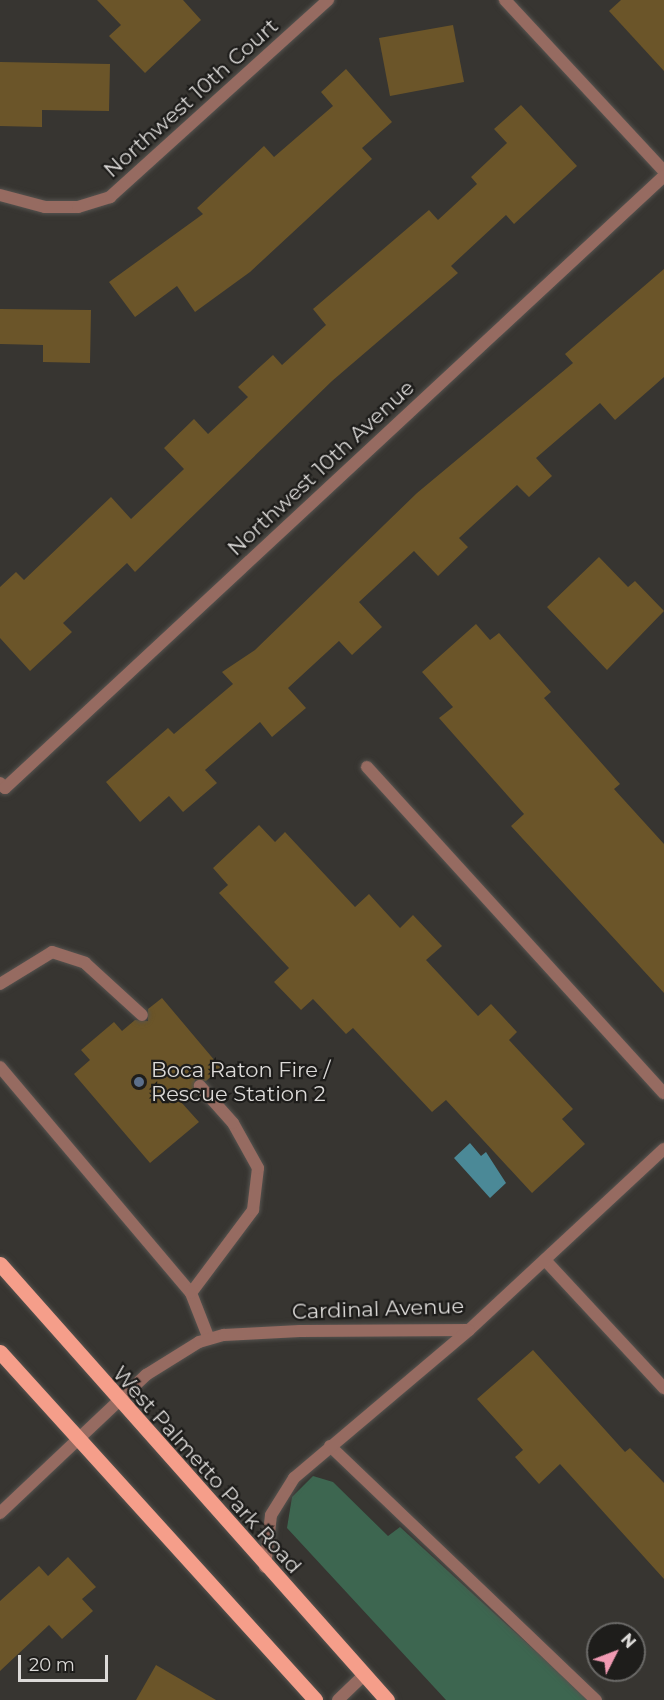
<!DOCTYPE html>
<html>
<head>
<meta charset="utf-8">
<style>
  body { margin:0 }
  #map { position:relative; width:664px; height:1700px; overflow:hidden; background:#373531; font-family:Montserrat,sans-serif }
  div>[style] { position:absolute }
  .green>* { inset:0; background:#3d6650 }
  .water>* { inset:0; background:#4b8997 }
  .building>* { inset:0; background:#6b5529 }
  .roads { filter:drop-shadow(0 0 2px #55534f) drop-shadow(0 0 2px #55534f) }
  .lane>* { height:12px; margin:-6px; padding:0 6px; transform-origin:6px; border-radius:6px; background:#966b61 }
  .street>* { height:12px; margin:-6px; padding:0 6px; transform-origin:6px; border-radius:6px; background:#966b61 }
  .primary>* { height:15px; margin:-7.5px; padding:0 7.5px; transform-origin:7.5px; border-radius:7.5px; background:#f59e8a }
  .dots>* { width:16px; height:16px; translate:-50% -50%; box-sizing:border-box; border:3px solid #1e1d1b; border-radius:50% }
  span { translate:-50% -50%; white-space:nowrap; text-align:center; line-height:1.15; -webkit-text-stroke:4.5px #1e1d1b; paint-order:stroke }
  .street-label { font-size:21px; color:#dcdad8 }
  .poi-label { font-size:21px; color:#dcdad8 }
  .left { translate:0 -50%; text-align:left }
  .north { position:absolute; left:586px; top:1622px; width:60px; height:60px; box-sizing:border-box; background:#1e1d1b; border:2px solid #6a6967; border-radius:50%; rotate:48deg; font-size:16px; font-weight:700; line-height:24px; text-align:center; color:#dcdad8 }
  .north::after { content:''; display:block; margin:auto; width:21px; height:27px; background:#f19ab3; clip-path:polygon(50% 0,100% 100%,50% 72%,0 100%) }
  .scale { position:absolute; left:18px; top:1655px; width:90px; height:27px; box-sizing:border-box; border:3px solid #dcdad8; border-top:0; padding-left:8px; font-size:18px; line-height:21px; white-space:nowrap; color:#dcdad8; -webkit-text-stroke:4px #1e1d1b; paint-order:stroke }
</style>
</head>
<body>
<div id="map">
  <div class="green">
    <i style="clip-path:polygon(313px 1476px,333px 1482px,388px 1536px,400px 1527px,589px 1700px,446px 1700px,287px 1528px,292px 1497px)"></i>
  </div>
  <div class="water">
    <i style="clip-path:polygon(470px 1143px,481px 1156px,486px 1152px,506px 1183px,490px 1198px,454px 1158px)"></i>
  </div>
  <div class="building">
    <i style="clip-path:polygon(97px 0,183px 0,201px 20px,145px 73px,109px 36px,121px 25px)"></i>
    <i style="clip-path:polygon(621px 0,664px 0,664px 71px,609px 11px)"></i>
    <i style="clip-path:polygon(453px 25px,464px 82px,390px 96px,379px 38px)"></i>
    <i style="clip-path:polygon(0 62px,110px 64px,109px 111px,42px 110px,42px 127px,0 126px)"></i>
    <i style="clip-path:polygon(346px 69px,392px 122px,362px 148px,372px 159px,250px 272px,195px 312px,177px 286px,135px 317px,109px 282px,203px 214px,197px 208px,264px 146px,274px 157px,333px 106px,321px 92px)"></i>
    <i style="clip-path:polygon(521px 105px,577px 166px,514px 224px,506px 215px,451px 266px,458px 273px,332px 381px,135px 572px,127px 563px,63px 623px,72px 632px,30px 671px,0 638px,0 587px,16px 572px,24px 580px,111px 497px,131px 519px,184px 469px,164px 448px,194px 419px,208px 434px,248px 397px,238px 387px,273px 355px,282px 365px,326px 325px,313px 309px,429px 210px,438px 220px,477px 184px,471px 177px,507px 143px,494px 129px)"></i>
    <i style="clip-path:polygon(664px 269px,664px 377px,615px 420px,600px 403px,536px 458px,552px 476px,529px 497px,517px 485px,459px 538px,468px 547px,438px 576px,414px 551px,359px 602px,382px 627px,352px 655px,339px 641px,288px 688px,306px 708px,272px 737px,260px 722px,205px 770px,217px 783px,183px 812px,169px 796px,140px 822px,106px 782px,168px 728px,174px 734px,233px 684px,222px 672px,255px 650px,417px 493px,573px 363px,565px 354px)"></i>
    <i style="clip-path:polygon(0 309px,91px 310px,90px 363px,43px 362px,43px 345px,0 344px)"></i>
    <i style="clip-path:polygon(599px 557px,628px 587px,635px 581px,664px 611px,607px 670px,547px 607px)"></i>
    <i style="clip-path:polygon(476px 624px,490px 640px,499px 633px,551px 692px,544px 698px,620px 784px,614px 789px,664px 844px,664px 993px,511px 826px,524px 814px,439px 718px,453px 707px,422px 672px)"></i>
    <i style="clip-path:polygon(259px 825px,275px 842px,285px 832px,355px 907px,369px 894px,400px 928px,413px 915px,442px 946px,426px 960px,478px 1016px,491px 1004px,517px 1032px,509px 1040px,573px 1109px,562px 1119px,585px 1144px,532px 1193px,446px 1100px,432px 1112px,353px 1028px,346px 1034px,313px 999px,301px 1010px,274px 982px,289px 968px,219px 893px,228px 885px,213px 868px)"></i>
    <i style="clip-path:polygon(162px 998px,221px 1068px,206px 1081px,195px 1080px,194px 1091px,181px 1102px,199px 1122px,150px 1163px,74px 1074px,90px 1060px,81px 1050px,114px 1022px,122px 1031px,135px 1020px,148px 1021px,148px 1009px)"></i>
    <i style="clip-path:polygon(533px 1350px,625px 1452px,630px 1448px,664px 1483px,664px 1579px,560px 1464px,539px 1484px,515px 1457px,523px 1450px,477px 1399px)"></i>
    <i style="clip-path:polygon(68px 1557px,96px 1587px,82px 1599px,93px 1611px,62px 1639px,49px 1625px,0 1671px,0 1601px,39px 1566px,48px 1576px)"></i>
    <i style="clip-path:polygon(156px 1665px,216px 1700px,136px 1700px)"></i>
  </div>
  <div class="roads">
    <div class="lane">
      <i style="left:367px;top:767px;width:441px;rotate:47.7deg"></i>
      <i style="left:0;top:984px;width:61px;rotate:-31.6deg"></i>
      <i style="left:52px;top:952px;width:35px;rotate:18deg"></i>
      <i style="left:85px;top:963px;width:77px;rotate:42.4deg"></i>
      <i style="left:0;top:1067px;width:296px;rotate:49.8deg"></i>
      <i style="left:191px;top:1293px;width:49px;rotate:68.6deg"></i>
      <i style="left:191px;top:1293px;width:104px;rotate:-53.2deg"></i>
      <i style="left:253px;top:1210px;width:42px;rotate:-83.2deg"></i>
      <i style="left:258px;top:1168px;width:51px;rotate:-119.1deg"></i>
      <i style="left:233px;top:1123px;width:50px;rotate:-131.7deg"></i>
      <i style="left:330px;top:1446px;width:368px;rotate:43.7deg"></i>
    </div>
    <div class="street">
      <i style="left:505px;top:0;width:233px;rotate:47.1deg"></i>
      <i style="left:0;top:195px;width:47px;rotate:14.9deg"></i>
      <i style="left:45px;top:207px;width:33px"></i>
      <i style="left:78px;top:207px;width:34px;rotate:-17deg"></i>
      <i style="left:110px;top:197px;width:294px;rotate:-42.1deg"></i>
      <i style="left:0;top:783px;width:7px;rotate:45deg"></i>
      <i style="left:5px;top:788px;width:899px;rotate:-42.88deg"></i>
      <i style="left:545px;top:1260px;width:175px;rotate:47.1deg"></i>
      <i style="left:0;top:1513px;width:201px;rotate:-43.4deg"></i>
      <i style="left:146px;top:1375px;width:62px;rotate:-31.9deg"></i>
      <i style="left:199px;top:1342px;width:26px;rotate:-16deg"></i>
      <i style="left:224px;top:1335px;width:76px;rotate:-3deg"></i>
      <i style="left:300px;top:1331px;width:169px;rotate:-0.3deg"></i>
      <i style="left:469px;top:1330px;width:266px;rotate:-42.9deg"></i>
      <i style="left:265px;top:1567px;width:52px;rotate:-83.4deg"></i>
      <i style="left:271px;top:1515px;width:44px;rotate:-58.1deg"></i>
      <i style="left:294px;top:1478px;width:229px;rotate:-40.2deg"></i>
      <i style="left:338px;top:1700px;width:36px;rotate:-44deg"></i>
    </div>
    <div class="primary">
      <i style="left:0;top:1264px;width:583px;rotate:48.41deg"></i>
      <i style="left:0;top:1352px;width:469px;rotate:47.8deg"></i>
    </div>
  </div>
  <div class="dots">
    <i style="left:139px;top:1082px;background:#5c6f8a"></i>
  </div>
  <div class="street-label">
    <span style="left:191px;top:98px;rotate:-42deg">Northwest 10th Court</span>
    <span style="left:321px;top:468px;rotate:-43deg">Northwest 10th Avenue</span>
    <span style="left:378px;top:1309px;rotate:-2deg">Cardinal Avenue</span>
    <span style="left:207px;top:1470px;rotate:48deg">West Palmetto Park Road</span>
  </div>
  <div class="poi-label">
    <span class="left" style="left:151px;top:1082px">Boca Raton Fire /<br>Rescue Station 2</span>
  </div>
  <div class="north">N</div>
  <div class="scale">20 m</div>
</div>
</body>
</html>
